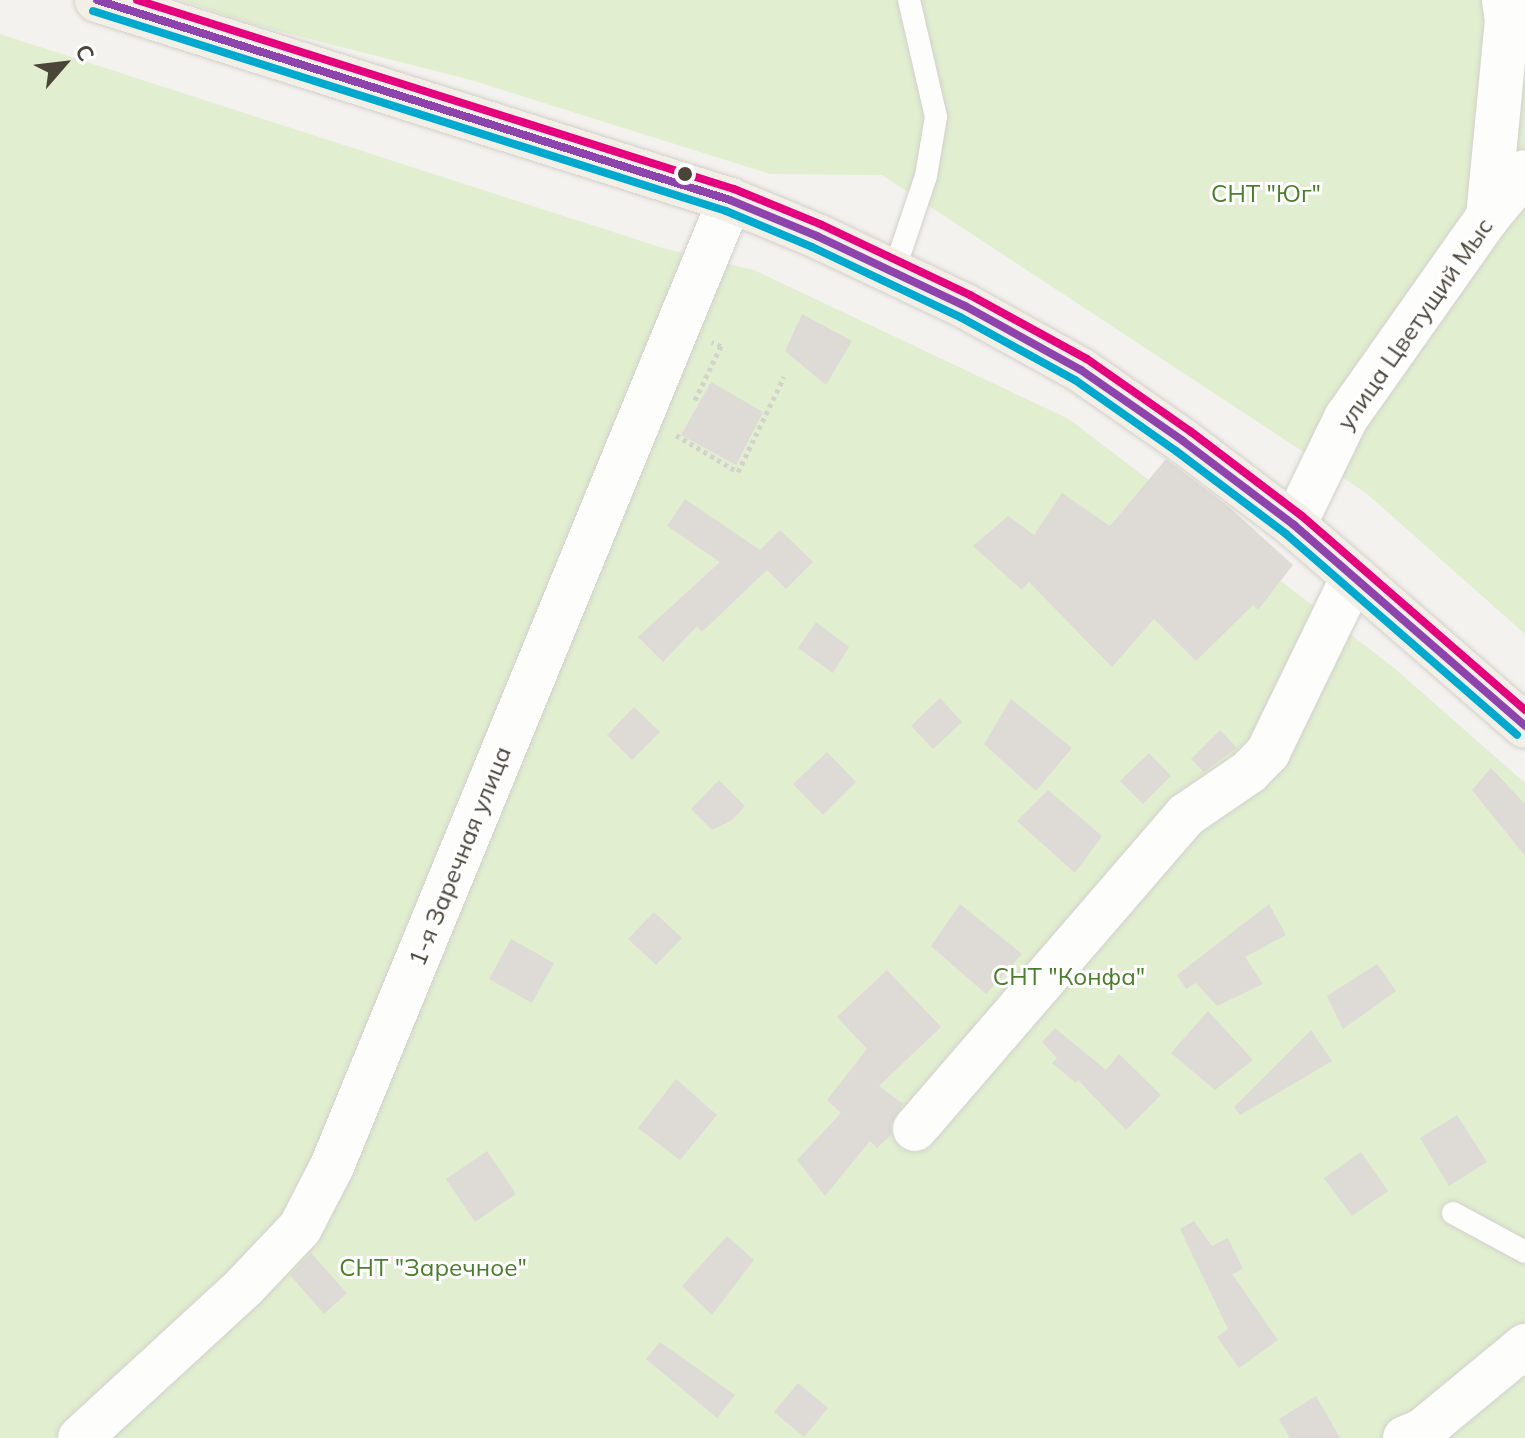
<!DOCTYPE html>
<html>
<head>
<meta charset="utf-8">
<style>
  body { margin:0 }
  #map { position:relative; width:1525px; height:1438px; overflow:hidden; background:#f4f2ee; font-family:Mulish,sans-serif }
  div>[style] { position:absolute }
  .green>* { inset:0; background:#e1eecf }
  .building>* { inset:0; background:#dedbd6 }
  .path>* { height:5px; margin-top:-2.5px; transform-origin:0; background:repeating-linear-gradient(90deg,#d3d2cc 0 4px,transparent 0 8px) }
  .roads { filter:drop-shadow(0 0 2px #d2d0cb) drop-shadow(0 0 2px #d2d0cb) }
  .lane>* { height:22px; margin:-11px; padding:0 11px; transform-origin:11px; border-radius:11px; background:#fdfdfc }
  .street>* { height:44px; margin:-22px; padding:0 22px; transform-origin:22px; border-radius:22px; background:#fdfdfc }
  .primary>* { height:44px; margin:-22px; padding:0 22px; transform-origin:22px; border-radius:22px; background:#f2efe6 }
  .bus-1>* { height:8px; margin:-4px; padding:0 4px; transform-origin:4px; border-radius:4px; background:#8e44ad }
  .bus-2>* { height:8px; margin:-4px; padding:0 4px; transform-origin:4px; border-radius:4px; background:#00a9ce }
  .bus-3>* { height:8px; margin:-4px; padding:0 4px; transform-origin:4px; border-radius:4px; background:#e5007d }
  .dots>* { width:22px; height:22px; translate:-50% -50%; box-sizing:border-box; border:4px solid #fff; border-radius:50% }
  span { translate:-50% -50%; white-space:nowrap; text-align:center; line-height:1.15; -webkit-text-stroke:6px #fff; paint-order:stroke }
  .park-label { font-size:24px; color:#4a7f2a }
  .street-label { font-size:24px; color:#4b4439 }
  .north { position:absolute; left:24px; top:24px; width:80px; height:80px; -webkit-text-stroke:6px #fff; paint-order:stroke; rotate:62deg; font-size:22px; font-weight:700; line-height:32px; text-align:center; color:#4b4439 }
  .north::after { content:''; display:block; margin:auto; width:28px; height:36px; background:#4b4439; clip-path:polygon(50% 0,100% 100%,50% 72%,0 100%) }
</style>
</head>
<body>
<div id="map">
  <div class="green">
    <i style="clip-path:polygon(180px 0,1525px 0,1525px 634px,1366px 493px,882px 175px,770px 174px,471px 80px,255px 25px)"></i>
    <i style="clip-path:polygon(0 34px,666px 249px,754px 270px,1069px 419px,1393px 667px,1525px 783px,1525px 1438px,0 1438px)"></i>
  </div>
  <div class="building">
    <i style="clip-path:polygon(802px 314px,852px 341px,826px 385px,785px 351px)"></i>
    <i style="clip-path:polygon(711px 382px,763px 412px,736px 465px,681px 435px)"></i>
    <i style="clip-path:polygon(1166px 459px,1228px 506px,1293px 565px,1258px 610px,1253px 605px,1196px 661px,1154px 619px,1112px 667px,1029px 582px,1022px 590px,973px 546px,1008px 516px,1034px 535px,1062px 493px,1110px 526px)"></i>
    <i style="clip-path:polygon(685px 499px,760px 550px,780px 530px,813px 562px,786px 589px,767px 570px,702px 632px,697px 626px,663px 662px,638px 637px,720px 562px,667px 526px)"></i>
    <i style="clip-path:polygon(816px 622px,849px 647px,833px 673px,798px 648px)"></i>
    <i style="clip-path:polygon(940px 698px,962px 722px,933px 749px,911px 726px)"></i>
    <i style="clip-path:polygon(1011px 699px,1072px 748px,1036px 791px,984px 744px)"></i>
    <i style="clip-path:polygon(634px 707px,660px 732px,632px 760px,607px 735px)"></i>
    <i style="clip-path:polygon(1220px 730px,1237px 748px,1204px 772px,1191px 759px)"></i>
    <i style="clip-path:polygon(827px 752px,856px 782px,823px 815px,793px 784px)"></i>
    <i style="clip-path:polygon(1149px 753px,1171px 776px,1143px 804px,1120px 781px)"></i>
    <i style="clip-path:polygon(1491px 768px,1525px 804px,1525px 856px,1472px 790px)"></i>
    <i style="clip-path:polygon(719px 780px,745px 806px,732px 820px,712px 830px,691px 809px)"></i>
    <i style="clip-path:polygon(1048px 790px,1102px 836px,1075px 873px,1017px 821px)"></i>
    <i style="clip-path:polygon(960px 904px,1022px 954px,986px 994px,931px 946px)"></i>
    <i style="clip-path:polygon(1269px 904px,1286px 935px,1245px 957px,1263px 984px,1217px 1006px,1196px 983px,1186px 989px,1177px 975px)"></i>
    <i style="clip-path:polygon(654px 912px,682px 938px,656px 965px,628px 939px)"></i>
    <i style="clip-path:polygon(511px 939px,554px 963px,532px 1003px,489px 979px)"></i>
    <i style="clip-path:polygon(1377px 964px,1396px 991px,1343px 1029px,1327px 996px)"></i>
    <i style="clip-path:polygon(887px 970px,941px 1027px,879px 1086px,903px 1104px,891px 1124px,891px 1135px,877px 1148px,870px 1141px,825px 1196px,797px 1160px,841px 1113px,827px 1100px,867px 1049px,837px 1017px)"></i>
    <i style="clip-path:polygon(1208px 1011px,1253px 1060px,1215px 1090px,1171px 1053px)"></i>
    <i style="clip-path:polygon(1055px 1028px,1106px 1070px,1119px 1054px,1161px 1095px,1126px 1130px,1078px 1080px,1076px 1083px,1052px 1063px,1057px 1058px,1042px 1042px)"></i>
    <i style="clip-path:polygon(1311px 1030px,1332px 1061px,1240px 1115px,1234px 1107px)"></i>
    <i style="clip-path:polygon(676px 1079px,717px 1115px,680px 1160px,638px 1128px)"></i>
    <i style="clip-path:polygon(1457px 1115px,1487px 1162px,1449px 1186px,1420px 1138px)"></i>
    <i style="clip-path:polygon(487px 1151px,516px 1194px,475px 1222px,446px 1179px)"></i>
    <i style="clip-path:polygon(1361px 1152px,1388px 1191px,1352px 1216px,1324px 1178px)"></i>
    <i style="clip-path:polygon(1194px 1221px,1212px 1246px,1228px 1238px,1243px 1269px,1232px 1274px,1278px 1340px,1239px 1368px,1217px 1337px,1228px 1329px,1180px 1229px)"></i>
    <i style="clip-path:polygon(727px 1236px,754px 1260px,712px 1315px,682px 1286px)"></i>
    <i style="clip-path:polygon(311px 1253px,347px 1293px,324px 1314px,290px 1275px)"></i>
    <i style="clip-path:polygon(660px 1342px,735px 1395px,717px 1418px,646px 1359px)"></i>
    <i style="clip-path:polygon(798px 1383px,828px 1408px,804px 1437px,774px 1412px)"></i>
    <i style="clip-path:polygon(1316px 1396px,1340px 1438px,1290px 1438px,1279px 1419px)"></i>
  </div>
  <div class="path">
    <i style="left:695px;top:400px;width:60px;rotate:-64.3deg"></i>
    <i style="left:721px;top:346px;width:10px;rotate:-156deg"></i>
    <i style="left:676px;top:435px;width:72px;rotate:30.8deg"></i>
    <i style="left:738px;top:472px;width:106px;rotate:-64.2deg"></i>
  </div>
  <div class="roads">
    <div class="lane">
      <i style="left:894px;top:271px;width:100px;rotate:-71.4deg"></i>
      <i style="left:926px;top:176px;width:60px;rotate:-80.4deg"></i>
      <i style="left:936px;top:117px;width:120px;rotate:-103deg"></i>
      <i style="left:1453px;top:1213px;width:82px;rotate:28.4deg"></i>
    </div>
    <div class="street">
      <i style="left:1488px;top:217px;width:198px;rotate:-84.5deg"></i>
      <i style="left:1507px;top:20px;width:20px;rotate:-99deg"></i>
      <i style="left:1294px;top:525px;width:119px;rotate:-64.1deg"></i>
      <i style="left:1346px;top:418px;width:246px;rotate:-54.8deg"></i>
      <i style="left:1488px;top:217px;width:58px;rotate:-50.6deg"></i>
      <i style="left:915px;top:1129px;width:415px;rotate:-49.2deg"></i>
      <i style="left:1186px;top:815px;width:76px;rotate:-34.3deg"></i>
      <i style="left:1249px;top:772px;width:28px;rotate:-46deg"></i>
      <i style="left:1268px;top:752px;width:195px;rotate:-64.1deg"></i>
      <i style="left:80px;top:1438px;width:223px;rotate:-42.6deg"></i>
      <i style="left:244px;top:1287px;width:81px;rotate:-46.5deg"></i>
      <i style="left:300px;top:1228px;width:70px;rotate:-62.7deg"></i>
      <i style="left:332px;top:1166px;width:1045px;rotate:-67.61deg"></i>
      <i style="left:1405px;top:1438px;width:18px;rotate:-22deg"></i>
      <i style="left:1422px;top:1431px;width:134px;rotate:-39.5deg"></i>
    </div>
    <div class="primary">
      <i style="left:97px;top:0;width:664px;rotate:17.53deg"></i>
      <i style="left:730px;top:200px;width:94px;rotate:22.5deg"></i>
      <i style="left:817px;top:236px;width:164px;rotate:25.3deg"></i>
      <i style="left:965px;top:306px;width:132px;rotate:28.9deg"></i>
      <i style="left:1081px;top:370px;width:124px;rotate:34.8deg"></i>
      <i style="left:1183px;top:441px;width:139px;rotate:37.1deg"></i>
      <i style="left:1294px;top:525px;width:306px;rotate:41deg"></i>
    </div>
  </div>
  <div class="bus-1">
    <i style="left:97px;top:0;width:664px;rotate:17.53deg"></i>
    <i style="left:730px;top:200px;width:94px;rotate:22.5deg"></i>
    <i style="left:817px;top:236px;width:164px;rotate:25.3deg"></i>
    <i style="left:965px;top:306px;width:132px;rotate:28.9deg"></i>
    <i style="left:1081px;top:370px;width:124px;rotate:34.8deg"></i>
    <i style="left:1183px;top:441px;width:139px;rotate:37.1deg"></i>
    <i style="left:1294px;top:525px;width:306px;rotate:41deg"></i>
  </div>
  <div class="bus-2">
    <i style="left:93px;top:11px;width:664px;rotate:17.53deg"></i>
    <i style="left:726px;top:211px;width:93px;rotate:22.7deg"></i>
    <i style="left:812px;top:247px;width:164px;rotate:25.3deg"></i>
    <i style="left:960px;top:317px;width:131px;rotate:28.7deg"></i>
    <i style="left:1075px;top:380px;width:123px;rotate:35.1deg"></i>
    <i style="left:1176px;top:451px;width:138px;rotate:37deg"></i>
    <i style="left:1286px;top:534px;width:306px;rotate:41deg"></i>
  </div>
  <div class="bus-3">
    <i style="left:137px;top:0;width:626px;rotate:17.57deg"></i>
    <i style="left:734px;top:189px;width:95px;rotate:22.2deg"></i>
    <i style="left:822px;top:225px;width:164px;rotate:25.3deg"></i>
    <i style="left:970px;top:295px;width:133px;rotate:28.7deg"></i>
    <i style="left:1087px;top:359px;width:126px;rotate:35deg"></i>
    <i style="left:1190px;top:431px;width:141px;rotate:37.2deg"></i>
    <i style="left:1302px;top:516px;width:296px;rotate:41deg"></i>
  </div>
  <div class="dots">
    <i style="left:685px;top:174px;background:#4b4439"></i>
  </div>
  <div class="park-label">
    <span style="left:1266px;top:194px">СНТ "Юг"</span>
    <span style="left:1069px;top:977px">СНТ "Конфа"</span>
    <span style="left:433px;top:1268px">СНТ "Заречное"</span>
  </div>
  <div class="street-label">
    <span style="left:1415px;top:324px;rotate:-55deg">улица Цветущий Мыс</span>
    <span style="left:460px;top:856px;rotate:-68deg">1-я Заречная улица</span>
  </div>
  <div class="north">С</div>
</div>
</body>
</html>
